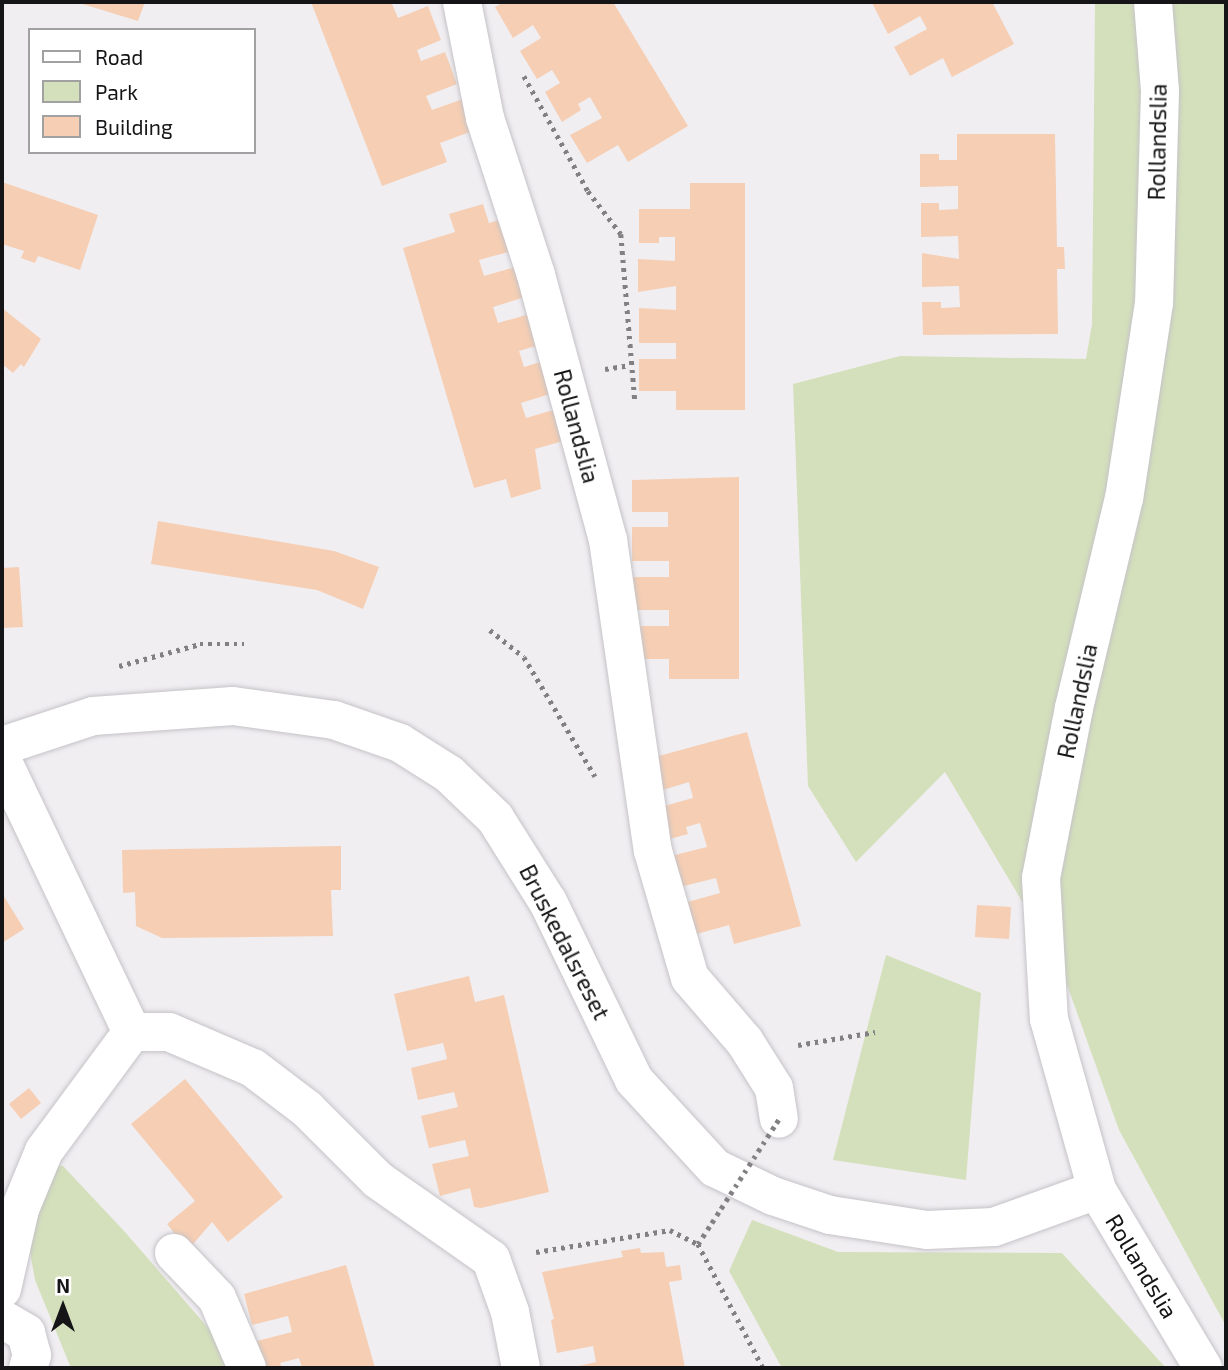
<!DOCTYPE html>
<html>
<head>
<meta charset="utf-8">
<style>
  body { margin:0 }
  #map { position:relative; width:1228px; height:1370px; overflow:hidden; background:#f1eef2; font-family:"Exo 2",sans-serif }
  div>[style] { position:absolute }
  .green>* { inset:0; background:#d4e0bb }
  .building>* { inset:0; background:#f5ceb3 }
  .path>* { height:4.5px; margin-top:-2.25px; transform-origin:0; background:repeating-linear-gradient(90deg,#828083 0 3.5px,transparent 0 8.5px) }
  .roads { filter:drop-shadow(0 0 2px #c5c3c7) drop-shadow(0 0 2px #c5c3c7) }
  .minor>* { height:38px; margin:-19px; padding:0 19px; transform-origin:19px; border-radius:19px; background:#fff }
  .path-bridge>* { height:4.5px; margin-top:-2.25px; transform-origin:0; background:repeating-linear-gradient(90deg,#828083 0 3.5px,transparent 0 8.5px) }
  span { translate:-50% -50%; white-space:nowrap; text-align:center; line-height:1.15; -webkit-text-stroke:5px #fff; paint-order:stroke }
  .street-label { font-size:23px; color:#151416 }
  .frame { position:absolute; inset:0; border:4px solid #151416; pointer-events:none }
  .legend { position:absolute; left:28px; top:28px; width:228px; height:126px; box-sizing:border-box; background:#fff; border:2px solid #a1a1a2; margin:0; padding:9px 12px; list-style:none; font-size:21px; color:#151416 }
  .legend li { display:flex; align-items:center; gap:14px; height:35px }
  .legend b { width:35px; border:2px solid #a1a1a2 }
  .north { position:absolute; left:28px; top:1272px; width:70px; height:70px; -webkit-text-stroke:5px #fff; paint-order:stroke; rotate:0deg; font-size:19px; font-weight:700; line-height:28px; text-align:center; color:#151416 }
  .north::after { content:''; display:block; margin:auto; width:24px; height:32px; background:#151416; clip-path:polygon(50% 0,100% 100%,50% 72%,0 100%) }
</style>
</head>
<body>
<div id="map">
  <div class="green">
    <i style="clip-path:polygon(1095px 2px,1226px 2px,1226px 1326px,1119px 1130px,1046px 926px,1032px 918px,945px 772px,856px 862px,808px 786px,793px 384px,900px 356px,1086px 359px,1092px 324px)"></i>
    <i style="clip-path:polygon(886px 955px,981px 993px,966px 1180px,833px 1160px)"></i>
    <i style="clip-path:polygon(53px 1166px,63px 1166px,125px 1232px,223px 1345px,231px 1368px,71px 1368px,35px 1280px,30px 1252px,33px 1222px)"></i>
    <i style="clip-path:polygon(752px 1220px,838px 1252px,1062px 1253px,1166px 1368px,782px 1368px,729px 1271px)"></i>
  </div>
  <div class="building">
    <i style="clip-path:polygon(76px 2px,145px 2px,138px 21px)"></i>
    <i style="clip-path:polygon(311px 2px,397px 2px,392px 4px,398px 18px,428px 6px,441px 40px,417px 50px,421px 61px,445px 52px,457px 84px,426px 96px,432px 110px,463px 99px,475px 130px,440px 143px,447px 162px,382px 186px)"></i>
    <i style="clip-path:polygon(504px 2px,613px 2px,688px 126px,628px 162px,618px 145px,587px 163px,570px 135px,602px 118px,590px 97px,578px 104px,581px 110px,562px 122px,545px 92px,560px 83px,552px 70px,537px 79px,520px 51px,541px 38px,533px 25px,513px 38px,495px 7px)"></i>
    <i style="clip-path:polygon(992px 2px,1014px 44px,952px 77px,943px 58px,910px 76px,894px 47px,927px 29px,920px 16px,888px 34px,872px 3px)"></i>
    <i style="clip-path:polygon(957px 134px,1055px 134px,1057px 247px,1064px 247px,1065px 269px,1057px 269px,1058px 334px,923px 335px,922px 302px,941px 302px,941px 308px,960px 307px,959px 286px,922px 287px,922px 253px,959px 259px,958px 236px,921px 237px,921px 203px,939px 203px,939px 210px,958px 209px,958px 186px,920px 187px,920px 154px,939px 154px,939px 160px,957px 160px)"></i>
    <i style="clip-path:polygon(2px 182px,98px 215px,80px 270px,38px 256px,35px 263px,21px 258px,24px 251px,2px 244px)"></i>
    <i style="clip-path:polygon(690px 183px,745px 183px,745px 410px,676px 410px,676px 391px,639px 391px,639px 359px,676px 359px,676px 343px,639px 343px,639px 308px,676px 310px,676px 286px,638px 292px,638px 259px,675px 261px,675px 237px,659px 237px,659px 243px,639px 243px,639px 209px,690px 209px)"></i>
    <i style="clip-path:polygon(483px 204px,489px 223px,506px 218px,515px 250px,479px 260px,484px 276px,519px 266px,528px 296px,493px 307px,498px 323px,533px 313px,542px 344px,519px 351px,524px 367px,547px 360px,556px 392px,521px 403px,526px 418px,560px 408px,570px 439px,535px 449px,541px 489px,511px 498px,506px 479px,474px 488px,403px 248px,455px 232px,449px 214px)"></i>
    <i style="clip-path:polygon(2px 308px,41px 339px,24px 367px,21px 364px,13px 373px,2px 364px)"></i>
    <i style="clip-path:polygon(739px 477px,739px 679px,669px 679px,669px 659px,632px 659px,632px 626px,669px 626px,669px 610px,632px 610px,632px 577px,669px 577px,669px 561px,632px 561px,632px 527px,668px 527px,668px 512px,632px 512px,632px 480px)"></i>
    <i style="clip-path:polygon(158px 521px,334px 551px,379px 567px,363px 609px,317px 590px,151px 564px)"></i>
    <i style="clip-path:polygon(19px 567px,23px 627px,2px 628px,2px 568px)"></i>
    <i style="clip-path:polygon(747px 732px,801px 926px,734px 944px,729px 925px,693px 935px,684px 903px,720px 893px,716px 878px,680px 887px,671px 856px,707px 847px,700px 823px,686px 827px,688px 834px,666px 840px,657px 808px,693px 798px,689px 782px,653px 793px,644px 760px)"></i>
    <i style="clip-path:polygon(341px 846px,341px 890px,331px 890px,333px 936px,162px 938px,136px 926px,135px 892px,123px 893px,122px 850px)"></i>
    <i style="clip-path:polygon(2px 893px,24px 929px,2px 943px)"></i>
    <i style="clip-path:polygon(977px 905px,1011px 907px,1009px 939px,975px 937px)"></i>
    <i style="clip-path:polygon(469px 976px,475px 1002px,504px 995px,549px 1192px,481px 1208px,474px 1207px,470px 1188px,440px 1196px,432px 1164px,469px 1156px,465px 1140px,429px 1148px,421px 1116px,458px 1107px,454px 1092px,418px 1100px,411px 1068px,447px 1059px,443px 1043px,407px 1051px,394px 994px)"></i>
    <i style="clip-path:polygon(185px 1079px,283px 1197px,228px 1242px,212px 1222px,188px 1250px,167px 1224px,195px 1201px,131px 1124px)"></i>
    <i style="clip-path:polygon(29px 1088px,41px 1103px,21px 1119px,9px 1104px)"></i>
    <i style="clip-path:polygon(640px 1248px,641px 1253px,664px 1252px,666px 1267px,680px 1265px,682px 1280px,669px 1282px,685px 1368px,570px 1368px,596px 1362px,593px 1346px,557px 1353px,551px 1320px,554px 1319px,542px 1272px,623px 1257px,621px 1251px)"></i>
    <i style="clip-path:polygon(346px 1265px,375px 1368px,302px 1368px,299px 1358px,280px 1363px,282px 1368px,264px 1368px,257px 1341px,292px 1332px,288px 1316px,252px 1325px,244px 1294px)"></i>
  </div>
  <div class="path">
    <i style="left:524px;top:76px;width:132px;rotate:60.9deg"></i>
    <i style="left:588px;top:191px;width:54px;rotate:52.5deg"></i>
    <i style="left:621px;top:234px;width:166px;rotate:85.2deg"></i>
    <i style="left:605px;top:369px;width:24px;rotate:-9deg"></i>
    <i style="left:490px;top:630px;width:43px;rotate:38.5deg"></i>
    <i style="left:524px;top:657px;width:139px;rotate:59.2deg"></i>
    <i style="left:119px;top:666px;width:84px;rotate:-15.2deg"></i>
    <i style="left:200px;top:644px;width:44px"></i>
    <i style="left:798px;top:1045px;width:78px;rotate:-9.6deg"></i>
    <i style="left:536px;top:1252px;width:136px;rotate:-9.3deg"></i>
    <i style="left:670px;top:1230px;width:31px;rotate:27deg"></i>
    <i style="left:698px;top:1244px;width:140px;rotate:62.3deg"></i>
  </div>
  <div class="roads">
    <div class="minor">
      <i style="left:462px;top:2px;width:118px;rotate:78.8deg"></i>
      <i style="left:485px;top:118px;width:165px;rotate:72deg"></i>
      <i style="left:536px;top:275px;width:275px;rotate:74.8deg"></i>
      <i style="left:608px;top:540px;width:314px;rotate:81.8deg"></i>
      <i style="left:653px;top:851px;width:132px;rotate:73.8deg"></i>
      <i style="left:690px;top:978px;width:84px;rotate:49.3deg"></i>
      <i style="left:745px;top:1042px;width:54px;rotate:57.8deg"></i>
      <i style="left:774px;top:1088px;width:31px;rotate:81deg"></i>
      <i style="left:1153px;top:2px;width:89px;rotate:85.5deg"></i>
      <i style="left:1160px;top:91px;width:212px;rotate:91.6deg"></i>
      <i style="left:1154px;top:303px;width:197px;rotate:98.7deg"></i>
      <i style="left:1124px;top:498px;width:216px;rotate:103.4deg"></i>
      <i style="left:1074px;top:708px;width:173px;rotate:101deg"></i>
      <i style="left:1041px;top:878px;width:141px;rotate:86.8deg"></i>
      <i style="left:1049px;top:1019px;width:178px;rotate:74.3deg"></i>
      <i style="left:1097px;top:1190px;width:207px;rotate:59.2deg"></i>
      <i style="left:2px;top:746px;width:96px;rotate:-18.2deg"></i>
      <i style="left:93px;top:716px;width:140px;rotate:-4.1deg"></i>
      <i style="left:233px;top:706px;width:102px;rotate:7.9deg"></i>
      <i style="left:334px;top:720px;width:70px;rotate:19.2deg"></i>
      <i style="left:400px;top:743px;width:58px;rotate:32.3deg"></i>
      <i style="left:449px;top:774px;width:64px;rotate:43.7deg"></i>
      <i style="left:495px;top:818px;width:99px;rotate:57.8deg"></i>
      <i style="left:548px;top:902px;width:198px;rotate:64.2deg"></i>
      <i style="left:634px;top:1080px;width:120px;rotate:47.4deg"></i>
      <i style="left:715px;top:1168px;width:64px;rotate:25.8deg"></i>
      <i style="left:773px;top:1196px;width:60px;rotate:18.4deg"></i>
      <i style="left:830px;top:1215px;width:98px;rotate:8.8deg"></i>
      <i style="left:927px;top:1230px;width:67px;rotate:-2.6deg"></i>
      <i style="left:994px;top:1227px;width:109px;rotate:-19.8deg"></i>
      <i style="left:2px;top:760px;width:301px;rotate:64.5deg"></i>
      <i style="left:132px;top:1032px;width:148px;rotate:126.5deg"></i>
      <i style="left:44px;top:1151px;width:63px;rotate:112.5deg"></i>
      <i style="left:20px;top:1209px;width:82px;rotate:102.7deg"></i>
      <i style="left:132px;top:1032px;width:37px"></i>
      <i style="left:169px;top:1032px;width:91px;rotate:23.2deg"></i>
      <i style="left:253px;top:1068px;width:68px;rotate:37.2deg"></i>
      <i style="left:307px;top:1109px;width:100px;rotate:45deg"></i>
      <i style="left:378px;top:1180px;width:138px;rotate:35deg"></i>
      <i style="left:491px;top:1259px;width:56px;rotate:70.3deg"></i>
      <i style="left:510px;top:1312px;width:57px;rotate:78.9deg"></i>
      <i style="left:174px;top:1253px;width:62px;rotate:46.3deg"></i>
      <i style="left:217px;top:1298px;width:76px;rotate:66.8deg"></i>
      <i style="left:2px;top:1319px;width:28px;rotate:30deg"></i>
      <i style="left:26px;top:1333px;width:23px;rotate:75deg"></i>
      <i style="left:32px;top:1355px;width:14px;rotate:107deg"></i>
    </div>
  </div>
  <div class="path-bridge">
    <i style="left:698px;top:1244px;width:149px;rotate:-57.1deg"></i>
  </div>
  <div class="street-label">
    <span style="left:1157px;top:142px;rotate:-89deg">Rollandslia</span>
    <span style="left:577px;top:426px;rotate:75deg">Rollandslia</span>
    <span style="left:1077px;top:701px;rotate:-78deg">Rollandslia</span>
    <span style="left:565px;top:942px;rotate:63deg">Bruskedalsreset</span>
    <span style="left:1142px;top:1266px;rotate:59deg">Rollandslia</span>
  </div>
  <div class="frame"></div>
  <ul class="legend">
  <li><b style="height:9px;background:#fff"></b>Road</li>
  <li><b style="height:19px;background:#d4e0bb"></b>Park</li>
  <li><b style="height:19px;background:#f5ceb3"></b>Building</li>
  </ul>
  <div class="north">N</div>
</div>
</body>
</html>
